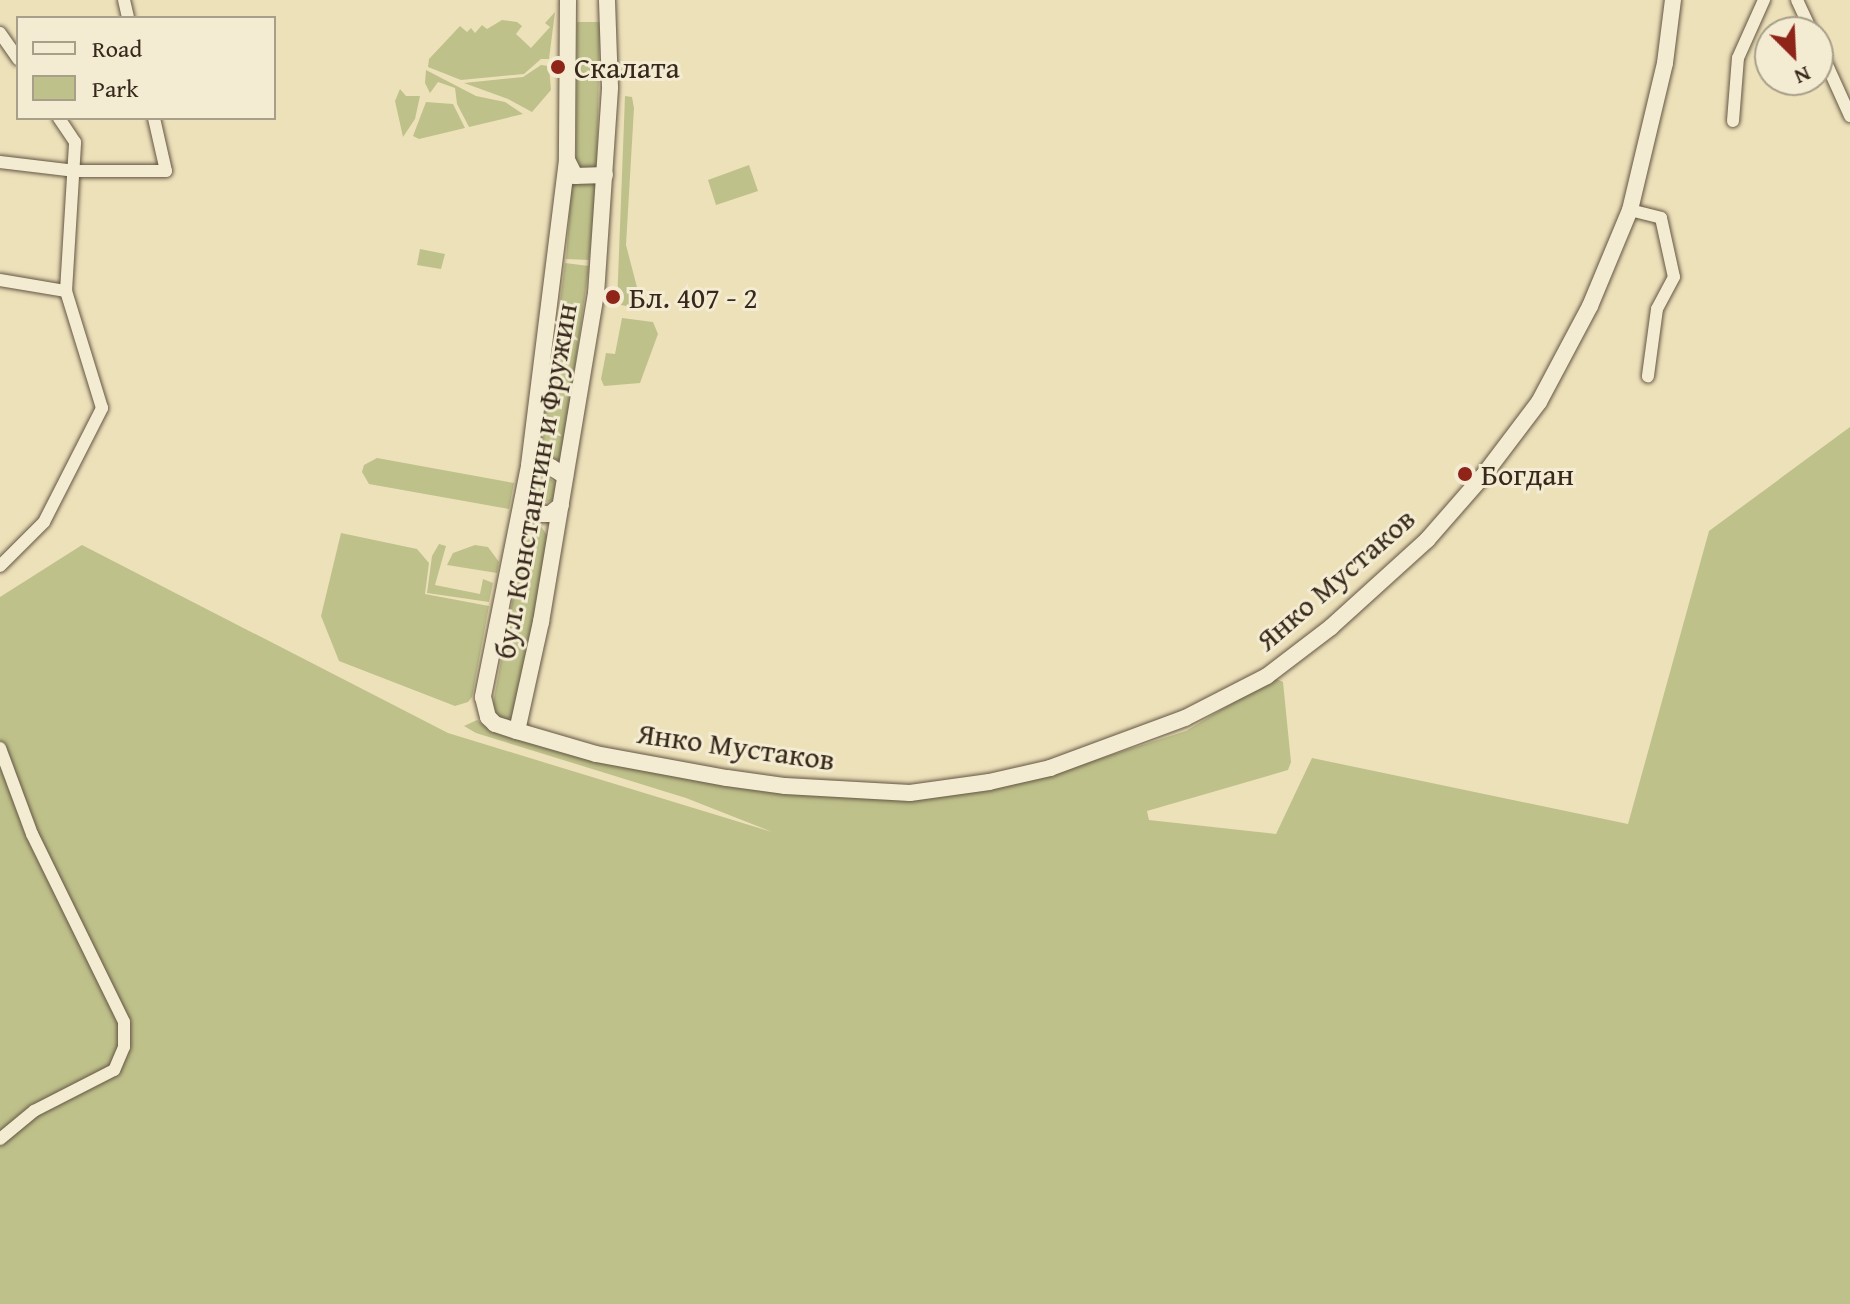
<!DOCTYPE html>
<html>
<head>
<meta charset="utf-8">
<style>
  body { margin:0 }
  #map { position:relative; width:1850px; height:1304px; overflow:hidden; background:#ede1ba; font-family:"Gentium Book Plus",serif }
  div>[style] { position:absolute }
  .green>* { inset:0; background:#bfc18b }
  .round { border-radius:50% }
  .roads { filter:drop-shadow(0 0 2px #645643) drop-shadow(0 0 2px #645643) }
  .minor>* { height:12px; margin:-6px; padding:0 6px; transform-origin:6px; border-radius:6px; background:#f3ecd2 }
  .tertiary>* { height:16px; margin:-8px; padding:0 8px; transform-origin:8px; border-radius:8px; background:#f3ecd2 }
  .dots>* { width:22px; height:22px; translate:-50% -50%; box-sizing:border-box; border:4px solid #f3ecd2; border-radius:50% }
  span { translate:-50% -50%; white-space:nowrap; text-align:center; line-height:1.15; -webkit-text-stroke:6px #f3ecd2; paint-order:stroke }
  .poi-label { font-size:30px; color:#37281b }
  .left { translate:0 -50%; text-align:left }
  .street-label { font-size:30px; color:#37281b }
  .legend { position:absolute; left:16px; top:16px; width:260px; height:104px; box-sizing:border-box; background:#f3ecd2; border:2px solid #a89e89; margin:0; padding:10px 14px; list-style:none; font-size:24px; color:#37281b }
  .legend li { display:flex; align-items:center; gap:16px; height:40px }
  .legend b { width:40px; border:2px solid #a89e89 }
  .north { position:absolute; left:1754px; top:16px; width:80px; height:80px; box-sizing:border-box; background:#f3ecd2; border:2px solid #a89e89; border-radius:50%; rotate:156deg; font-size:22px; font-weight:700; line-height:32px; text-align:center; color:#37281b }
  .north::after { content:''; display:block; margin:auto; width:28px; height:36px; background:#8f2418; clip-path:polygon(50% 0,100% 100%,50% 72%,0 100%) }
</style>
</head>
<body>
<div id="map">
  <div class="green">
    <i style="clip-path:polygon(555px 12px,549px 59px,541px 59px,524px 74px,461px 80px,428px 67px,429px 59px,460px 26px,467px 32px,471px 28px,475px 33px,482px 25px,487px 29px,502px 20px,517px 22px,522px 26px,516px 34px,531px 48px,550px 27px,545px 23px)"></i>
    <i style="clip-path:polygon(577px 22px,600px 22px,597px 164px,594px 169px,583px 172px,576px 162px)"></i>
    <i style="clip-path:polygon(541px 65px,549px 66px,551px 90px,532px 112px,508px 99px,464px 83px,523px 77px)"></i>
    <i style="clip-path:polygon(426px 70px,476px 96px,505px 102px,523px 114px,469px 127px,457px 104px,455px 88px,438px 82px,430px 93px,425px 83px)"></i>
    <i style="clip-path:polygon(400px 89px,406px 96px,420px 96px,415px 119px,403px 137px,395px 101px)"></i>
    <i style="clip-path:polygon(625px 96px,632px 97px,634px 108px,626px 245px,638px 291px,629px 294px,630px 307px,617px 304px)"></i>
    <i style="clip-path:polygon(426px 102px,453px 104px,465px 128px,419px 139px,413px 136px)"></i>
    <i style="clip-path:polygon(749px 165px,758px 191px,716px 205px,708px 180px)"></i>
    <i style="clip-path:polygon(572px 179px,597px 180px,589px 260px,566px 259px)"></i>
    <i style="clip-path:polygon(420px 249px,445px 254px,441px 269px,417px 265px)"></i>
    <i style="clip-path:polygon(565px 263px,589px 266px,572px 388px,549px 389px)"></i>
    <i style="clip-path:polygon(622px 318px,653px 322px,658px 334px,640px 383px,604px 386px,601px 379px,606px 353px,615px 354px)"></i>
    <i style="clip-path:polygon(548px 393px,571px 393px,563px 461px,538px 454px)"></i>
    <i style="clip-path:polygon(1850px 427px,1850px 1304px,0 1304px,0 597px,82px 545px,448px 733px,772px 832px,686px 798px,476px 733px,464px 726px,477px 720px,488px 728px,695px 776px,911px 795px,1055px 773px,1186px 731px,1274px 678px,1283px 682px,1291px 762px,1288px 770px,1147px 811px,1149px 820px,1276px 834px,1312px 758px,1628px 824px,1709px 531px)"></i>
    <i style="clip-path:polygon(377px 458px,514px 483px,509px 509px,369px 484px,362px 472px,364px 465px)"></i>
    <i class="round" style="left:533px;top:478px;width:24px;height:24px"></i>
    <i style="clip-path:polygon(540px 525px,550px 539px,515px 716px,503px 721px,497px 720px,492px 709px,525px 534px,529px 528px)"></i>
    <i style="clip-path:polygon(341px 533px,417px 549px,429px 563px,425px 594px,489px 606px,472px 697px,468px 702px,455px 706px,339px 661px,321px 616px)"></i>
    <i style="clip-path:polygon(439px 544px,446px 546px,435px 585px,480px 594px,483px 579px,493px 583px,489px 602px,427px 593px,432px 556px)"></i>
    <i style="clip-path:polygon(475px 545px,488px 547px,499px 562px,497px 573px,447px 565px,453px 553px)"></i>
  </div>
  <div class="roads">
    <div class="minor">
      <i style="left:124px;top:0;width:18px;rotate:77deg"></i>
      <i style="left:1797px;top:0;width:35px;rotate:65deg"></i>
      <i style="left:0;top:33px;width:32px;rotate:55deg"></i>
      <i style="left:1818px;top:45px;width:78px;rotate:65.7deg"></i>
      <i style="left:1733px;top:121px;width:63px;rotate:-85.5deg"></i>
      <i style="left:1738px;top:58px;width:64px;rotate:-65.9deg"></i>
      <i style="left:0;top:162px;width:76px;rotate:6.8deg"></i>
      <i style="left:75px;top:171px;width:91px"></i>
      <i style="left:166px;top:171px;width:54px;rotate:-102.8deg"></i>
      <i style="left:1630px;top:210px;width:32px;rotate:14deg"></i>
      <i style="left:1661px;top:218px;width:60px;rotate:77.6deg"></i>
      <i style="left:1674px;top:277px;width:36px;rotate:118deg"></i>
      <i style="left:1657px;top:309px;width:68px;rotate:97.7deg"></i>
      <i style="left:0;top:280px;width:67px;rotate:9.5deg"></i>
      <i style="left:0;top:566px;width:62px;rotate:-45deg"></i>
      <i style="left:44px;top:522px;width:128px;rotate:-63deg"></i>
      <i style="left:102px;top:408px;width:122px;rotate:-107.1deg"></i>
      <i style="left:66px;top:291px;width:149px;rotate:-86.5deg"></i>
      <i style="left:75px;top:142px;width:29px;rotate:-124deg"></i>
      <i style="left:0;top:748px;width:92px;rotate:69.6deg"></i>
      <i style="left:32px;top:834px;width:209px;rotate:63.9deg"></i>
      <i style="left:124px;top:1022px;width:25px;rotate:90deg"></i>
      <i style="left:124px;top:1047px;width:25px;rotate:113deg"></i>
      <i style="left:114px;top:1070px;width:90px;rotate:152.9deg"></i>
      <i style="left:34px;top:1111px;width:44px;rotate:140.5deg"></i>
    </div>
    <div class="tertiary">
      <i style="left:568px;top:0;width:160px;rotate:90.4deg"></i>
      <i style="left:567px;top:160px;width:308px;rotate:97.1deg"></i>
      <i style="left:529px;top:466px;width:236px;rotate:101.3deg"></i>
      <i style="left:483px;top:697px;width:21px;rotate:76deg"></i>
      <i style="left:488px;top:717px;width:10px;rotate:45deg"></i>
      <i style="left:495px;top:724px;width:23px;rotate:18deg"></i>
      <i style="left:517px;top:731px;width:82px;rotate:16.2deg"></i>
      <i style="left:596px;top:754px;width:133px;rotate:10.4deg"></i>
      <i style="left:727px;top:778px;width:59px;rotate:7.9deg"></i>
      <i style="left:785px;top:786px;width:125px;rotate:3.2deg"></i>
      <i style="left:910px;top:793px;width:80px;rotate:-7.9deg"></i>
      <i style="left:989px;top:782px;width:63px;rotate:-12.9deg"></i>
      <i style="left:1050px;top:768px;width:144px;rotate:-20.3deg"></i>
      <i style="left:1185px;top:718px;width:92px;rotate:-27.1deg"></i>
      <i style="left:1267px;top:676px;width:81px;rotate:-37.4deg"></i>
      <i style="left:1331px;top:627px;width:130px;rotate:-42.2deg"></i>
      <i style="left:1427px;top:540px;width:85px;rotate:-48.8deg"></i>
      <i style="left:1483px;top:476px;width:93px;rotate:-52.9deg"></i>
      <i style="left:1539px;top:402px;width:109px;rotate:-62deg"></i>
      <i style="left:1590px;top:306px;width:104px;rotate:-67.4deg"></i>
      <i style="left:1630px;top:210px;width:151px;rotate:-76.6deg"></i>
      <i style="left:1665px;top:63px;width:64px;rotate:-82.8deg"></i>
      <i style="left:567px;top:160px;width:18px;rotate:63deg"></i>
      <i style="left:575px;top:176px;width:30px;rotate:-2deg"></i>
      <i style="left:529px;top:466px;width:22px;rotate:3deg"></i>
      <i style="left:551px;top:467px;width:17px;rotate:33deg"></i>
      <i style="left:521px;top:514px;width:29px"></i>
      <i style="left:550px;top:514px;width:14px;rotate:-39deg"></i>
      <i style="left:517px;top:731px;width:112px;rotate:-77.6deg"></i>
      <i style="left:541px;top:622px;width:333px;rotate:-80.5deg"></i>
      <i style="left:596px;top:294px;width:207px;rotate:-86.1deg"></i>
      <i style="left:610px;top:87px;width:87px;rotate:-92deg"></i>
    </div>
  </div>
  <div class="dots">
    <i style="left:558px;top:67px;background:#8f2418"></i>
    <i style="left:613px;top:297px;background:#8f2418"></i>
    <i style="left:1465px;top:474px;background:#8f2418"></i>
  </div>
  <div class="poi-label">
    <span class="left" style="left:574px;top:67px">Скалата</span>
    <span class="left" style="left:629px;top:297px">Бл. 407 - 2</span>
    <span class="left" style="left:1481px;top:474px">Богдан</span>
  </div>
  <div class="street-label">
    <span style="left:535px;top:481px;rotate:-80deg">бул. Константин и Фружин</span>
    <span style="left:1335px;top:579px;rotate:-41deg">Янко Мустаков</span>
    <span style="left:736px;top:746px;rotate:8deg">Янко Мустаков</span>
  </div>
  <ul class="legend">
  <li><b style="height:10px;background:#f3ecd2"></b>Road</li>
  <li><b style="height:22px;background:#bfc18b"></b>Park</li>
  </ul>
  <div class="north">N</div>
</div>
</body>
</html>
